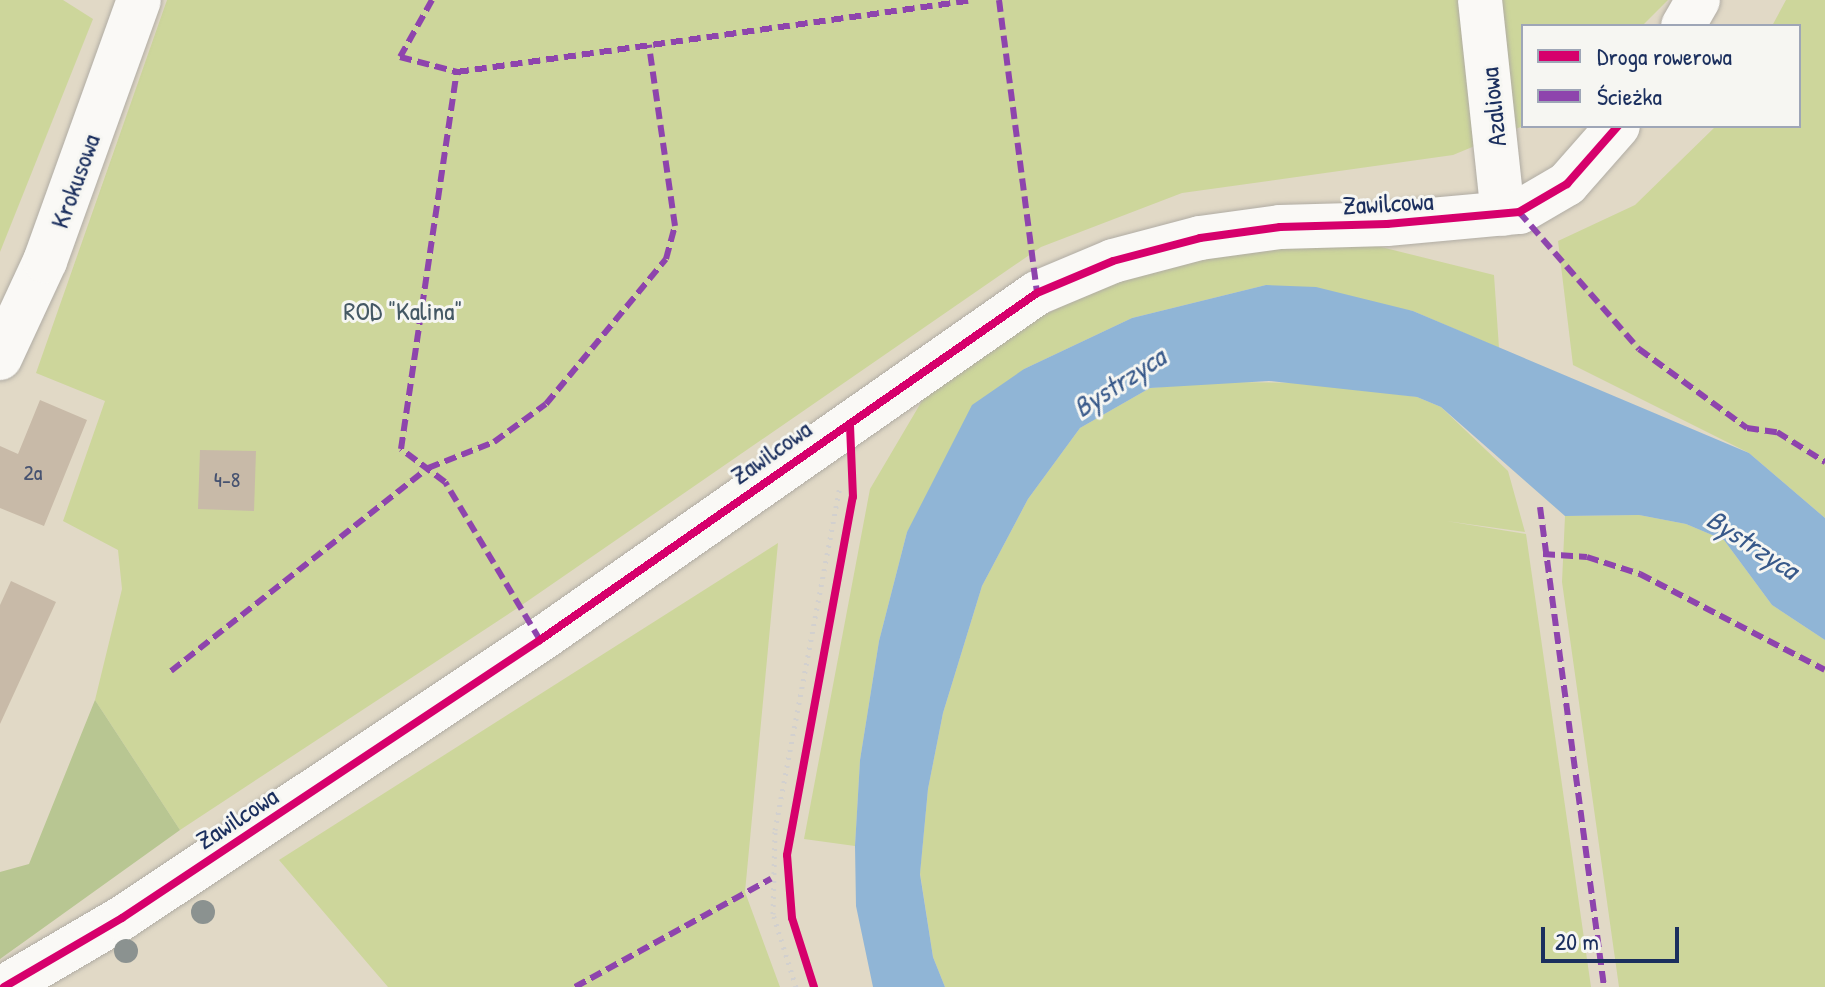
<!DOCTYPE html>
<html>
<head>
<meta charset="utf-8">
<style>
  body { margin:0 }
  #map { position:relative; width:1825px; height:987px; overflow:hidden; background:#e1d9c6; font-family:"Patrick Hand",sans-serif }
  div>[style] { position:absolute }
  .green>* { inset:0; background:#cdd69b }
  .forest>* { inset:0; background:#b8c692 }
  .water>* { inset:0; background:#90b5d6 }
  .building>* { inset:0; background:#c8baa8 }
  .path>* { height:5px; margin-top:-2.5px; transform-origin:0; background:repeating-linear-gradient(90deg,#d2d0ce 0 2px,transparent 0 8px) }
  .roads { filter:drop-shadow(0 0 2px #b0aca4) drop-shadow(0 0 2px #b0aca4) }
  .minor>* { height:44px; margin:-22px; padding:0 22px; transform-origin:22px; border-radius:22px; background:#faf9f6 }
  .quiet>* { height:6px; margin-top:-3px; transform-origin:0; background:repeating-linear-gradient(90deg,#8e44ad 0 12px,transparent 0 18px) }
  .cycleway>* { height:8px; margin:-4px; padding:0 4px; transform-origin:4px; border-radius:4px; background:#d6006c }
  .trees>* { width:24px; height:24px; margin:-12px; border-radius:50%; background:#8b9290 }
  span { translate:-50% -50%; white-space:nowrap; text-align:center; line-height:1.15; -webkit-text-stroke:6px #f6f6f2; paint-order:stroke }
  .number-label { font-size:22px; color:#465270 }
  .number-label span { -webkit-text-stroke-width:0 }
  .street-label { font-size:26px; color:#1b2f5e }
  .park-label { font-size:26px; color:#445864 }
  .water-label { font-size:28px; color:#38598a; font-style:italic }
  .legend { position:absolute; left:1521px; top:24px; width:280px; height:104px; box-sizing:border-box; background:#f6f6f2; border:2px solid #9ea6b7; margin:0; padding:10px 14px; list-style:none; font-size:24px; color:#1b2f5e }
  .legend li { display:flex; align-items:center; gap:16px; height:40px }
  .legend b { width:40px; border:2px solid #9ea6b7 }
  .scale { position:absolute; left:1541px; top:927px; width:138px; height:36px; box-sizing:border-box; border:4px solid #1b2f5e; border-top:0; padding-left:10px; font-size:24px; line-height:28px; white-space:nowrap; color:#1b2f5e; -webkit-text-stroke:6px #f6f6f2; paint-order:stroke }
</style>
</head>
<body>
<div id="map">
  <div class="green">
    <i style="clip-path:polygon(0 0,63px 0,93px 19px,0 252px)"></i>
    <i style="clip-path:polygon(167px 0,1668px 0,1642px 26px,1523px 26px,1523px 126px,1453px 155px,1182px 193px,1041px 247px,519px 607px,180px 830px,95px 700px,122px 589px,118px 550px,63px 521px,105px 401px,36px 373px)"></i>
    <i style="clip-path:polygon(1786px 0,1825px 0,1825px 518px,1749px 453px,1573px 365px,1558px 241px,1635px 205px,1716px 126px,1799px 126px,1799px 26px,1772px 26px)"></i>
    <i style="clip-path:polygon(1377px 246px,1494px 275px,1499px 348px,1413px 311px,1266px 285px,1132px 318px,1024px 369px,907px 532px,879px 641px,860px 760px,855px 846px,804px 839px,870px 489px,929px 389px,1006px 334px,1113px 281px,1253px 247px)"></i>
    <i style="clip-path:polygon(1220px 382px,1318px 383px,1417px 397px,1441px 407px,1508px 471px,1525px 532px,1446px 521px,1526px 534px,1591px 987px,945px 987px,933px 957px,920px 873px,928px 789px,943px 713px,982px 586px,1028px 499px,1080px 428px,1150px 388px)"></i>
    <i style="clip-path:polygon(1639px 515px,1686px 524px,1724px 540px,1772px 605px,1825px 640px,1825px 987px,1619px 987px,1562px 582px,1565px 516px)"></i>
    <i style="clip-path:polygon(778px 543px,745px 892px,780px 987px,388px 987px,279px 860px)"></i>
  </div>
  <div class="forest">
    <i style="clip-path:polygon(95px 700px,180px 830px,0 959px,0 872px,29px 864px)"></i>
  </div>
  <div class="water">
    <i style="clip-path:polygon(1266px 285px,1316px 287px,1413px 311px,1749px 453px,1825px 518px,1825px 640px,1772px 605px,1724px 540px,1686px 524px,1639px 515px,1565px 516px,1441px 407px,1417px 397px,1269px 381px,1150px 388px,1080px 428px,1028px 499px,982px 586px,943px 713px,928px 789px,920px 874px,933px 957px,945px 987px,873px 987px,856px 906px,855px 846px,860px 760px,879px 641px,907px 532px,972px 405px,1024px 369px,1132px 318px)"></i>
  </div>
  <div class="building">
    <i style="clip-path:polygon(40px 400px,87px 420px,44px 526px,0 508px,0 446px,18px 454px)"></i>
    <i style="clip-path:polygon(200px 450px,256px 451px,254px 511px,198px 509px)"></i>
    <i style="clip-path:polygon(11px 581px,56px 602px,0 724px,0 605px)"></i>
  </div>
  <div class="path">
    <i style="left:796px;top:987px;width:77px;rotate:-107.5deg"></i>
    <i style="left:773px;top:914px;width:84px;rotate:-88.6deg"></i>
    <i style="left:775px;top:830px;width:350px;rotate:-79.3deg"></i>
  </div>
  <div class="roads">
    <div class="minor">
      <i style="left:1480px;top:0;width:215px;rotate:83.9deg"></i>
      <i style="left:1683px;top:26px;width:30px;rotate:-60deg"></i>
      <i style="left:0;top:358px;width:107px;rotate:-65.1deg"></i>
      <i style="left:45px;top:261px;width:277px;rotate:-70.2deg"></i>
      <i style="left:4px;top:987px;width:137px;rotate:-30.3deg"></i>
      <i style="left:122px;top:918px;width:502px;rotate:-33.63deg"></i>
      <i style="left:540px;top:640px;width:606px;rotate:-34.92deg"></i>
      <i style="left:1037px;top:293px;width:82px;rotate:-22.8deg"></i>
      <i style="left:1113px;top:261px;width:90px;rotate:-14.8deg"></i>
      <i style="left:1200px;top:238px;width:81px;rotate:-7.8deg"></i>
      <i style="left:1280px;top:227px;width:107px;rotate:-1.6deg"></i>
      <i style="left:1387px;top:224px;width:133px;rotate:-5.2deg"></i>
      <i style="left:1519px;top:212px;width:56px;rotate:-30.3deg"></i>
      <i style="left:1567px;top:184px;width:77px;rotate:-48.7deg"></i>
    </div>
  </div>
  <div class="quiet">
    <i style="left:432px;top:0;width:65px;rotate:119.3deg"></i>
    <i style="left:400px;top:57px;width:59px;rotate:14.7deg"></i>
    <i style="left:999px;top:0;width:295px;rotate:82.6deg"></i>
    <i style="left:1519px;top:212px;width:182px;rotate:48.8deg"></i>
    <i style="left:1639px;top:349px;width:134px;rotate:36.2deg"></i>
    <i style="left:1747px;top:428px;width:30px;rotate:8deg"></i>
    <i style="left:1777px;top:432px;width:57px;rotate:32deg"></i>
    <i style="left:1540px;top:507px;width:484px;rotate:82.4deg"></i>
    <i style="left:1543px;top:554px;width:44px;rotate:3.9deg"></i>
    <i style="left:1587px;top:557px;width:56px;rotate:17.8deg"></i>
    <i style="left:1640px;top:574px;width:208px;rotate:27.4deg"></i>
    <i style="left:540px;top:640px;width:184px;rotate:-121deg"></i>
    <i style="left:445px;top:482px;width:55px;rotate:-143.1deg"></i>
    <i style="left:401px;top:449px;width:381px;rotate:-81.6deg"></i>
    <i style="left:457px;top:72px;width:522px;rotate:-7.93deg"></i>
    <i style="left:171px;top:671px;width:328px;rotate:-38.3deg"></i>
    <i style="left:428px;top:468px;width:71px;rotate:-21.5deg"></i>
    <i style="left:494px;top:442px;width:64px;rotate:-36.2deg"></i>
    <i style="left:546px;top:404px;width:188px;rotate:-50.4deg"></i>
    <i style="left:666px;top:259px;width:34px;rotate:-75deg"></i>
    <i style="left:675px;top:226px;width:183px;rotate:-98.2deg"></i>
    <i style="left:575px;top:987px;width:224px;rotate:-28.9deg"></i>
  </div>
  <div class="cycleway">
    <i style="left:4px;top:987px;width:137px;rotate:-30.3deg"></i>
    <i style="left:122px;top:918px;width:502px;rotate:-33.63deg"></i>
    <i style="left:540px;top:640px;width:606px;rotate:-34.92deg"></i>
    <i style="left:1037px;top:293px;width:82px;rotate:-22.8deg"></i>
    <i style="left:1113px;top:261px;width:90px;rotate:-14.8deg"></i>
    <i style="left:1200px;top:238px;width:81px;rotate:-7.8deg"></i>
    <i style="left:1280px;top:227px;width:107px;rotate:-1.6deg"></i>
    <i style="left:1387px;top:224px;width:133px;rotate:-5.2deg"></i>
    <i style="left:1519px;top:212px;width:56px;rotate:-30.3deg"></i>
    <i style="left:1567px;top:184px;width:77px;rotate:-48.7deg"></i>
    <i style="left:814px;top:987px;width:72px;rotate:-107.7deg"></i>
    <i style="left:792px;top:918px;width:63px;rotate:-94.5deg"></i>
    <i style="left:787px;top:855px;width:364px;rotate:-79.6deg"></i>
    <i style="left:853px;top:497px;width:73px;rotate:-92.4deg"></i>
  </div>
  <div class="trees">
    <i style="left:203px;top:912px"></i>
    <i style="left:126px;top:951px"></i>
  </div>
  <div class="number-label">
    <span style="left:33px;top:473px">2a</span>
    <span style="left:227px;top:480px">4-8</span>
  </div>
  <div class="street-label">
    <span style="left:1493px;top:107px;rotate:-96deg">Azaliowa</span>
    <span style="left:75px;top:181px;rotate:-70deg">Krokusowa</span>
    <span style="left:1388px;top:203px;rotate:-3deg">Zawilcowa</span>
    <span style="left:771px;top:452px;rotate:-35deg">Zawilcowa</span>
    <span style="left:237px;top:818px;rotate:-33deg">Zawilcowa</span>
  </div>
  <div class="park-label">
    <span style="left:403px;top:311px">ROD "Kalina"</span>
  </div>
  <div class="water-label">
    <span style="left:1119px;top:382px;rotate:-33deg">Bystrzyca</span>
    <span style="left:1753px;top:544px;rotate:33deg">Bystrzyca</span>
  </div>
  <ul class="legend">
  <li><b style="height:10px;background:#d6006c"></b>Droga rowerowa</li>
  <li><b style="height:10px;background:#8e44ad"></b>Ścieżka</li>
  </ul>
  <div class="scale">20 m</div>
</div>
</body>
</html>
